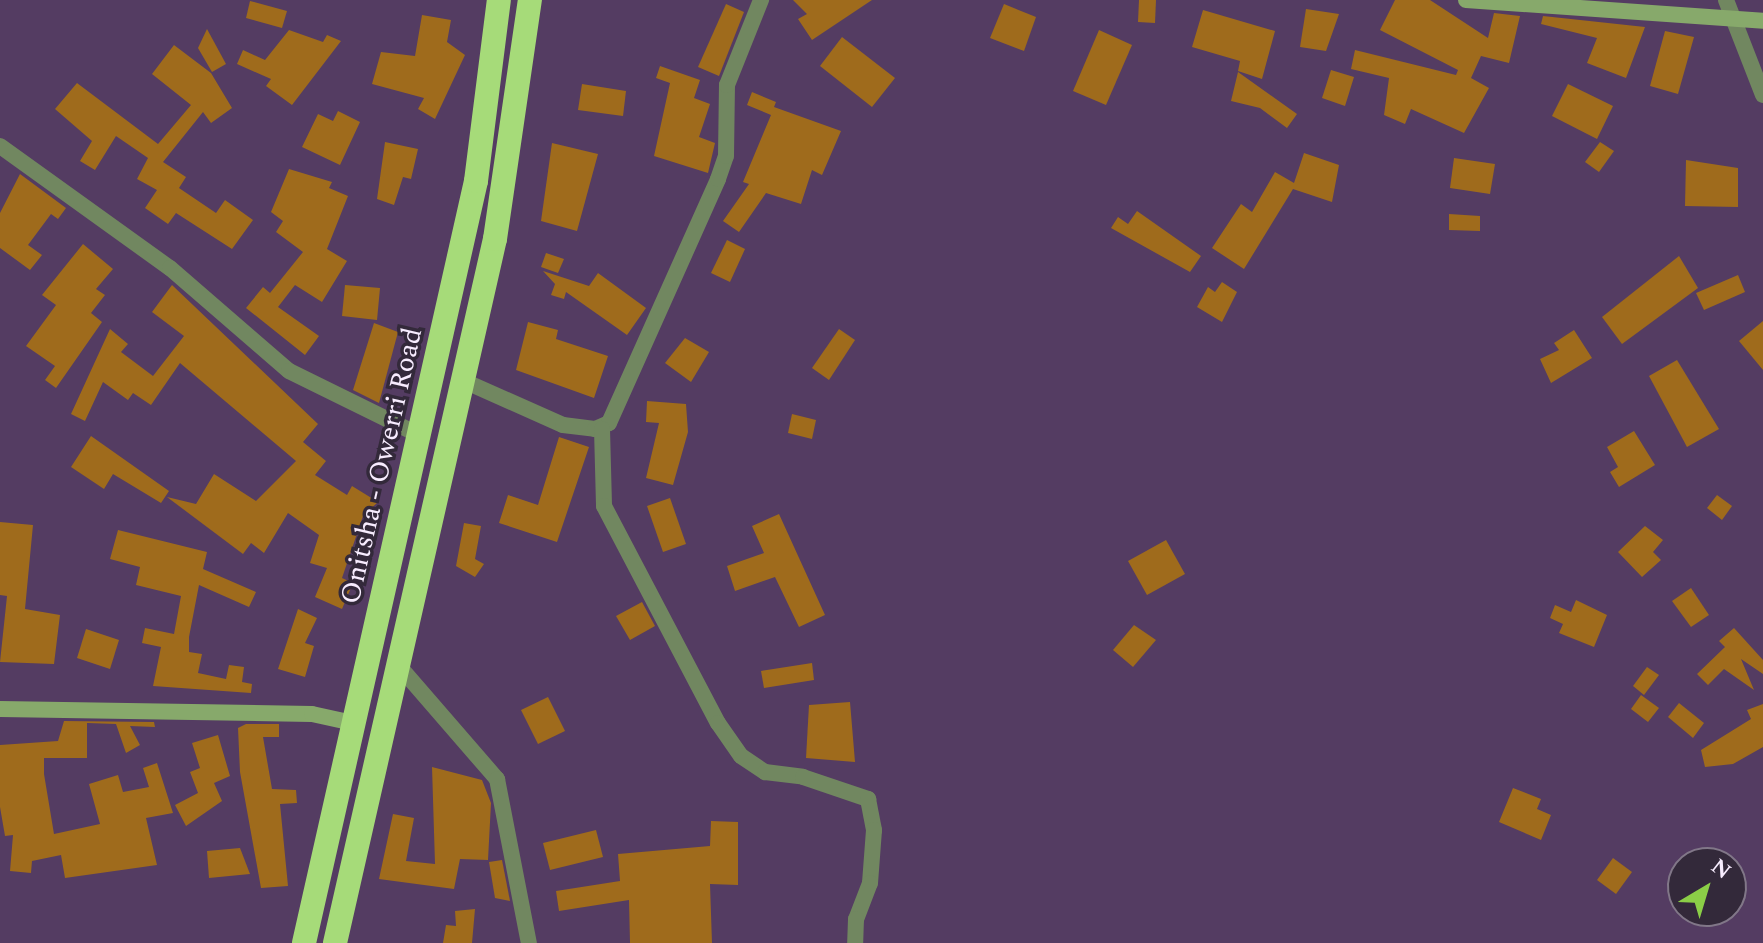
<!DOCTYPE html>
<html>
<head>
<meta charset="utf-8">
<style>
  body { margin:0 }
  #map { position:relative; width:1763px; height:943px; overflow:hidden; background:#543c62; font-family:Spectral,serif }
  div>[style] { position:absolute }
  .building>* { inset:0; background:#9f6b1c }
  .street>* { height:16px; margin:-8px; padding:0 8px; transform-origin:8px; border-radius:8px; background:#718760 }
  .secondary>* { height:16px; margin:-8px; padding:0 8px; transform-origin:8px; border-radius:8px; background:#87a96b }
  .highway>* { height:24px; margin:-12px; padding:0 12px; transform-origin:12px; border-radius:12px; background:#a6db79 }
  span { translate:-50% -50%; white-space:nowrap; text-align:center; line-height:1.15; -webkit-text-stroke:7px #33293a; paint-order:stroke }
  .street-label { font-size:28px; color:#f7ecfe }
  .north { position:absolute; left:1667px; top:847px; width:80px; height:80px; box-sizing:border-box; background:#33293a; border:2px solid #817788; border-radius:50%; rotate:38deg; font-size:22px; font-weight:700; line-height:32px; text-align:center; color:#f7ecfe }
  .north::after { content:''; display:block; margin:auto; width:28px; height:36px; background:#8bce47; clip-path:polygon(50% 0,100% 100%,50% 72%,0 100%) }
</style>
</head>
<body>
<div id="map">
  <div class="building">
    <i style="clip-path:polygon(793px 0,872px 0,812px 40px,798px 19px,807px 14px)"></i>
    <i style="clip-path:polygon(1139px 0,1156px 0,1155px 23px,1138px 22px)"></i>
    <i style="clip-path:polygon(1395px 0,1430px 0,1488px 38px,1494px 13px,1520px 16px,1509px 63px,1481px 56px,1471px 78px,1489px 88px,1464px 133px,1411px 109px,1405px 124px,1384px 115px,1389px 78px,1351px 69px,1355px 50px,1456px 75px,1458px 70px,1380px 30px)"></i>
    <i style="clip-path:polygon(250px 1px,287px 11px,282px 28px,246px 18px)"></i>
    <i style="clip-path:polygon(726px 4px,744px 12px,719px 76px,698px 67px)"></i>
    <i style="clip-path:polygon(1004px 4px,1036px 17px,1024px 51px,990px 38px)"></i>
    <i style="clip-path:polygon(1306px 9px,1339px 14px,1326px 51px,1300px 47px)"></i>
    <i style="clip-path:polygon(1203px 10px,1275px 31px,1262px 79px,1238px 71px,1240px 61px,1192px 47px)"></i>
    <i style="clip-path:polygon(422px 15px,451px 20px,447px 42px,465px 55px,435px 119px,418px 109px,424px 98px,372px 84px,381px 52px,415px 56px)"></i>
    <i style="clip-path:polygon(1543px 16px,1645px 27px,1626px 78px,1587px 63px,1597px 38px,1541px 24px)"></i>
    <i style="clip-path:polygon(207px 29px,226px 64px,212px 72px,198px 48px)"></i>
    <i style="clip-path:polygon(289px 30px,323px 42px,327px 35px,341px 41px,292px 105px,266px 86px,271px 79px,237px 64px,243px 50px,265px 60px)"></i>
    <i style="clip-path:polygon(1099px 30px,1132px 45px,1106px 105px,1073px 91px)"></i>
    <i style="clip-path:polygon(1665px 31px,1694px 37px,1678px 94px,1650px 86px)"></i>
    <i style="clip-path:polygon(842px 37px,895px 78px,872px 107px,820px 66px)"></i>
    <i style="clip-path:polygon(174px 45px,211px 73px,232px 108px,211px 123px,203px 112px,163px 162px,186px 177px,179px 188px,216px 213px,225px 200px,253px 220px,232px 249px,176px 213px,168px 224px,145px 208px,157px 190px,137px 179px,148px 158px,116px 136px,95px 170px,80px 161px,92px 141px,55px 109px,77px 83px,158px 144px,191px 105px,152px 74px)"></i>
    <i style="clip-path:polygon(660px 66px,700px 80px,694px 98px,710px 104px,699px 137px,715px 143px,708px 173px,654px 156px,670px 83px,656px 78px)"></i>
    <i style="clip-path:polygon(1331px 70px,1354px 77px,1345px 106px,1322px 98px)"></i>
    <i style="clip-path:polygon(1238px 72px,1297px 114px,1287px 128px,1260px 108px,1231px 101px)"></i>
    <i style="clip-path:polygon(582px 84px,626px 91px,623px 116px,578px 110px)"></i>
    <i style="clip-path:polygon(1568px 84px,1613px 106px,1597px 139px,1552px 116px)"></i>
    <i style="clip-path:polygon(752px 92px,776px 102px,774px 107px,841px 131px,822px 175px,812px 170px,801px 204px,766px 193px,739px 232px,723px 221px,749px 184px,743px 182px,771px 115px,747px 105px)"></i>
    <i style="clip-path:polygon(338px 111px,360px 122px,340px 165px,302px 147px,318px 114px,333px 121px)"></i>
    <i style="clip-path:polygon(385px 142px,418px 149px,411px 179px,403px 177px,394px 205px,377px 199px)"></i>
    <i style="clip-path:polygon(1600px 142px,1614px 151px,1599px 172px,1585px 162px)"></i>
    <i style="clip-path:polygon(552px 143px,598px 154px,577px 231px,541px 221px)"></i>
    <i style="clip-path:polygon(1304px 153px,1339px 165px,1332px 202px,1293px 189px,1244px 269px,1212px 248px,1241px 204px,1252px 212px,1275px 172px,1294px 183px)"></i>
    <i style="clip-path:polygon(1454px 158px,1495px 164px,1490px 194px,1450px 188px)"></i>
    <i style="clip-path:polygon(1686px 160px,1738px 168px,1738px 207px,1685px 206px)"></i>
    <i style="clip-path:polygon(289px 169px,332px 182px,329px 188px,348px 196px,327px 249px,347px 261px,322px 302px,295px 285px,278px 307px,319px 336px,305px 355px,246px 308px,263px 287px,270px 293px,303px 252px,276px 232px,283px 221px,271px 212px)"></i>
    <i style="clip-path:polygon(20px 174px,66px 208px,58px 219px,51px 214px,28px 245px,42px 255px,30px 270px,0 248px,0 213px)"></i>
    <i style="clip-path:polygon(1137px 211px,1201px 256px,1190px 272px,1111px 228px,1118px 217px,1128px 224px)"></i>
    <i style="clip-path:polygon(1449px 214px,1480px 216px,1480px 231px,1449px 230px)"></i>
    <i style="clip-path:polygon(727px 240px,745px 249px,730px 282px,711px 273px)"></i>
    <i style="clip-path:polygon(83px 244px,113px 269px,96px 289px,105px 295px,91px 313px,102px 322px,56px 388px,45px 380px,55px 366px,26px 346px,56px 305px,42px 295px)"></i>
    <i style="clip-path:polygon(546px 253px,564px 259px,558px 273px,541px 267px)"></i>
    <i style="clip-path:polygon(1679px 256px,1698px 288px,1622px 344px,1602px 317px)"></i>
    <i style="clip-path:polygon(543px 271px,589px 286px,598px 273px,646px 308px,627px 335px,566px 292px,564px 299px,551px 295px,555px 284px)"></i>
    <i style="clip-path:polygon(1738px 275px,1745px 292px,1704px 310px,1696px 293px)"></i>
    <i style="clip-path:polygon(1222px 282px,1237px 292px,1222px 322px,1197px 307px,1208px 287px,1215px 292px)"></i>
    <i style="clip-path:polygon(172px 285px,318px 424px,303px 442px,326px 461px,315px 475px,347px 495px,352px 486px,378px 502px,363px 516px,342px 578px,353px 583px,342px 609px,315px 597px,327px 568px,310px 563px,319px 535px,288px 513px,264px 553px,251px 543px,243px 554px,167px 497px,196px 504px,214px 474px,256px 501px,296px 461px,180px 363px,151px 405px,133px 393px,128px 400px,103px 382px,85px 421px,71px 414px,110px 329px,128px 344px,121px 352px,153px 376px,184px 336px,152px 312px)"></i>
    <i style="clip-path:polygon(345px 285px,380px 288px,377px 320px,342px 316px)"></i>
    <i style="clip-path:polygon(1763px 321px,1763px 370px,1739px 341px)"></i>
    <i style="clip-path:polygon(528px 322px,558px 330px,556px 339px,608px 356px,594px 398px,516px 370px)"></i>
    <i style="clip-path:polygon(374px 323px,398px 332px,379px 403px,353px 390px)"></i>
    <i style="clip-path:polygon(839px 329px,855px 340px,829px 380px,812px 368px)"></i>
    <i style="clip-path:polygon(1574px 330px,1592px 358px,1551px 383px,1540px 359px,1559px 350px,1554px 343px)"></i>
    <i style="clip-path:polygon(685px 338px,709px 352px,691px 382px,665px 363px)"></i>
    <i style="clip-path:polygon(1677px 360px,1719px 429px,1687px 447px,1649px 376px)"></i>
    <i style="clip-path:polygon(647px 401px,686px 404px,688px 432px,673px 485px,646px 478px,659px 423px,646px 422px)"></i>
    <i style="clip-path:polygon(792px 414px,816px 420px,812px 439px,788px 433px)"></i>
    <i style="clip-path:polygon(1634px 431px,1655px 465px,1619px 487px,1610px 472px,1618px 467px,1607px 447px)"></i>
    <i style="clip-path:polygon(91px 436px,169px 491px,161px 503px,113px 474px,104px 489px,71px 467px)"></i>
    <i style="clip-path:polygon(559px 437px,589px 447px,557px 542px,499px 523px,508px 495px,538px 505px)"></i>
    <i style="clip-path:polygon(1717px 495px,1732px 506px,1722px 520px,1707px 508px)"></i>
    <i style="clip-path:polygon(670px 498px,686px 544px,663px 552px,647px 506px)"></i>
    <i style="clip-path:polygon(779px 514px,825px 615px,799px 627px,775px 577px,735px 591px,727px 566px,764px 553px,752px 526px)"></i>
    <i style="clip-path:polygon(0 522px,33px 525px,25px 609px,60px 615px,54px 664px,0 662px,7px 596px,0 595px)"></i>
    <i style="clip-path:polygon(464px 523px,481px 526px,475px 559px,484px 564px,475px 577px,456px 566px)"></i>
    <i style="clip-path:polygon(1645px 526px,1663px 540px,1653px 552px,1661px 560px,1642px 577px,1618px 552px)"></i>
    <i style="clip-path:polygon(118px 530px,207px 552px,203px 569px,256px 592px,249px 607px,199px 585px,189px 637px,189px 652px,202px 654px,198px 673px,226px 679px,229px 665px,244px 667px,242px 682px,252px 684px,251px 693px,153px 686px,161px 647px,142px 643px,145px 628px,174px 634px,181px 596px,136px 585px,140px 567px,110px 559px)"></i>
    <i style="clip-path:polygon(1166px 540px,1185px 574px,1147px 595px,1128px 561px)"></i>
    <i style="clip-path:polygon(1691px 588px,1709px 615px,1691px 627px,1672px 601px)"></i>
    <i style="clip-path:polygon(1576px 600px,1607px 615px,1594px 647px,1559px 633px,1563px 624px,1550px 618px,1555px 605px,1571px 612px)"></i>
    <i style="clip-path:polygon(642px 602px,655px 626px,630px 640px,616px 616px)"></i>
    <i style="clip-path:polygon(298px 609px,317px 618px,305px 643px,314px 646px,305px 677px,278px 669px)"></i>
    <i style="clip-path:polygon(1134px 625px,1156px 640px,1133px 667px,1113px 650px)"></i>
    <i style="clip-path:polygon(1734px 628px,1763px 660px,1763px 674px,1741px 659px,1754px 690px,1724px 669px,1708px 685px,1697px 674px,1725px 647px,1719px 641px)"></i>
    <i style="clip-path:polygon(86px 629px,119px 640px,110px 669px,77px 658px)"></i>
    <i style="clip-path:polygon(812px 663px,814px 680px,764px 688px,761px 671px)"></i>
    <i style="clip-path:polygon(1647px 667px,1659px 675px,1644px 695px,1633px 686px)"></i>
    <i style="clip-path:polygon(1641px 695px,1659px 708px,1648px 722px,1631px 709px)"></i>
    <i style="clip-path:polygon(548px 697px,565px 731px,538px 744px,521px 710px)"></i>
    <i style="clip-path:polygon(850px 702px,855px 762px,806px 758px,809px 705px)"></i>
    <i style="clip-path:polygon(1679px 703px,1704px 723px,1693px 738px,1668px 717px)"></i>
    <i style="clip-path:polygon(1763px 704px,1763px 747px,1733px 764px,1705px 767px,1701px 750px,1751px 719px,1747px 710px)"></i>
    <i style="clip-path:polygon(64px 721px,154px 722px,155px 727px,130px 726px,140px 745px,126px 753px,116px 724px,87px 723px,87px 758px,44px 758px,44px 774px,54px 834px,100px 824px,89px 784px,118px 775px,123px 792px,149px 787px,143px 768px,157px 763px,173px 813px,146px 818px,157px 865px,65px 878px,61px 855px,32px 861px,31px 873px,10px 871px,13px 835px,5px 836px,0 807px,0 745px,58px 741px)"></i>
    <i style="clip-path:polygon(246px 724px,279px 724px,279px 737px,263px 737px,272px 789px,296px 790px,297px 803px,280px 804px,288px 886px,261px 888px,240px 772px,238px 728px)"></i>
    <i style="clip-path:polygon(218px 735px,230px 776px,214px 783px,222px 801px,186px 826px,175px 805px,198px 793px,190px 772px,200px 768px,192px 743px)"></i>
    <i style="clip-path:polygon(432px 767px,482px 780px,491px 803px,488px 860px,460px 859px,454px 889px,379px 879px,393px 814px,414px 818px,406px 861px,435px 864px)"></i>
    <i style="clip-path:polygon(1513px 788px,1541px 799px,1537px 809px,1551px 815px,1541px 840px,1499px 822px)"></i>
    <i style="clip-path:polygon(711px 821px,738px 822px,738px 885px,710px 884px,712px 943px,630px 943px,629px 900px,559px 911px,556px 891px,620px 881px,618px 854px,710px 846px)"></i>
    <i style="clip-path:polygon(596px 830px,603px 857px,550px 870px,543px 843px)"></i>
    <i style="clip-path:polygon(240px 848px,250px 874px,209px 878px,207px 851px)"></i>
    <i style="clip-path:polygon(1613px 858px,1632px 872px,1616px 894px,1597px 880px)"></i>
    <i style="clip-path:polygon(502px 860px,510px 901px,495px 898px,489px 862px)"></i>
    <i style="clip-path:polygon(475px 909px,472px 943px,443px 943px,446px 925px,456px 926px,455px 911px)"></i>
  </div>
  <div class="street">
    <i style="left:1726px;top:0;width:102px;rotate:68.7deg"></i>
    <i style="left:0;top:146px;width:209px;rotate:35.7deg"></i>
    <i style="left:170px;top:268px;width:157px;rotate:40.9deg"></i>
    <i style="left:289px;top:371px;width:145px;rotate:26.2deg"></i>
    <i style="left:464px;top:381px;width:108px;rotate:24deg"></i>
    <i style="left:563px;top:425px;width:32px;rotate:7deg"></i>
    <i style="left:595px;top:429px;width:15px;rotate:-23deg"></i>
    <i style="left:609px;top:423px;width:267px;rotate:-65.9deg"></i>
    <i style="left:718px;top:179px;width:24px;rotate:-71deg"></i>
    <i style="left:726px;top:156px;width:71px;rotate:-89.2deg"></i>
    <i style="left:727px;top:85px;width:92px;rotate:-68.2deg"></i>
    <i style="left:602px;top:429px;width:77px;rotate:88.5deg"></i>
    <i style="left:604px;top:506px;width:245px;rotate:62.3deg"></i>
    <i style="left:718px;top:723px;width:40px;rotate:55.1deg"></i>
    <i style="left:741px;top:756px;width:29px;rotate:34deg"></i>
    <i style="left:765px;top:772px;width:38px;rotate:7deg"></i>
    <i style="left:803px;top:777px;width:69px;rotate:18.7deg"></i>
    <i style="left:868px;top:799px;width:32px;rotate:79deg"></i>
    <i style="left:874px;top:830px;width:53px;rotate:94.3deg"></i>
    <i style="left:870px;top:883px;width:39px;rotate:111deg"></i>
    <i style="left:856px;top:919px;width:24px;rotate:92deg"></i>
    <i style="left:399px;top:666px;width:150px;rotate:49.1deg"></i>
    <i style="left:497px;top:779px;width:167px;rotate:79deg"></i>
  </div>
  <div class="secondary">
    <i style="left:1466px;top:0;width:298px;rotate:4deg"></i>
    <i style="left:0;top:709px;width:312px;rotate:0.9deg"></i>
    <i style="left:312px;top:714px;width:42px;rotate:12.4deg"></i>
  </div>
  <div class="highway">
    <i style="left:304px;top:943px;width:781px;rotate:-77.28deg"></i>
    <i style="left:476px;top:181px;width:182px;rotate:-82.8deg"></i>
    <i style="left:335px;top:943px;width:722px;rotate:-77.2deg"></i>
    <i style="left:495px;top:239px;width:242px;rotate:-81.7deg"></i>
  </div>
  <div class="street-label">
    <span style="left:382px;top:466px;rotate:-77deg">Onitsha - Owerri Road</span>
  </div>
  <div class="north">N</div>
</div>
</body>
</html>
